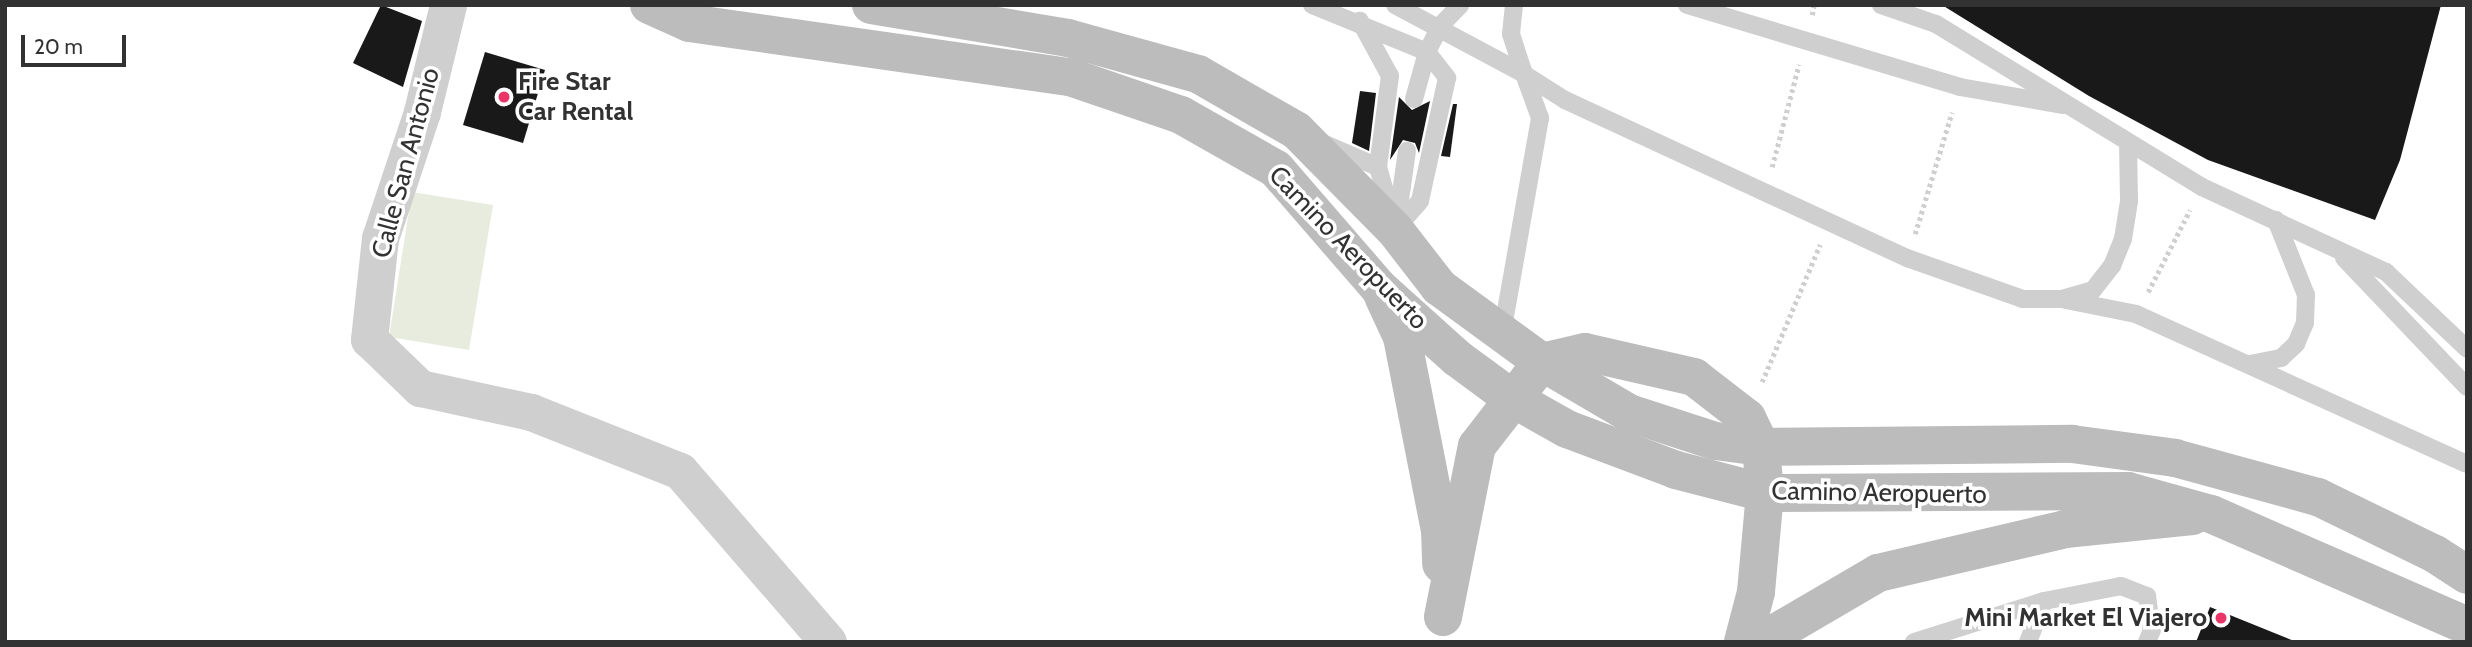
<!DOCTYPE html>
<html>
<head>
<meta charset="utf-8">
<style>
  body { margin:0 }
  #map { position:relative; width:2472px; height:647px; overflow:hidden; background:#fff; font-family:Cabin,sans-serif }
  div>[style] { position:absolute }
  .green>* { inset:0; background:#e8ecde }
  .building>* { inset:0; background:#191919 }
  .path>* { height:4.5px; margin-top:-2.25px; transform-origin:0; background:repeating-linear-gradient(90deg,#cfcfcf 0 3.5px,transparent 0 7px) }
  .lane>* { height:18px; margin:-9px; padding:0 9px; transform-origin:9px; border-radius:9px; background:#cfcfcf }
  .street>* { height:37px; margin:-18.5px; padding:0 18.5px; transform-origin:18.5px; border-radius:18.5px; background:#cfcfcf }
  .secondary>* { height:38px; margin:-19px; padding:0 19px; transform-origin:19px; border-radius:19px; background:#bcbcbc }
  .dots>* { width:19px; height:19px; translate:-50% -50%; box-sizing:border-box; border:4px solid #fff; border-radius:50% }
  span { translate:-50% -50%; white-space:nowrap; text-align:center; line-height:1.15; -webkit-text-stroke:7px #fff; paint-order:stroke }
  .poi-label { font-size:26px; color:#323232; font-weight:700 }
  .left { translate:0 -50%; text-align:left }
  .right { translate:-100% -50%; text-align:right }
  .street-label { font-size:26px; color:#323232 }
  .frame { position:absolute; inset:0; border:7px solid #323232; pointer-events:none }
  .scale { position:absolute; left:21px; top:35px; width:105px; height:32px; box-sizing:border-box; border:4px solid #323232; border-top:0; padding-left:9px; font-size:21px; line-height:24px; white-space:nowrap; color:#323232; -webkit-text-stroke:5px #fff; paint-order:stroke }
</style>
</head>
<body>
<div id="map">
  <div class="green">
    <i style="clip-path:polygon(412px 192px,493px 205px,469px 350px,389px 337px)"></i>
  </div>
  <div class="building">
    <i style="clip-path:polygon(381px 5px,422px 21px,403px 87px,353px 63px)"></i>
    <i style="clip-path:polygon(1942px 5px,2441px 5px,2400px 160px,2375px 220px,2208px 160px,2089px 96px)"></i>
    <i style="clip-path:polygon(485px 52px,545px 70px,523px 143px,463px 125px)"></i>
    <i style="clip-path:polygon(1360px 91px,1376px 93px,1369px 151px,1352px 143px)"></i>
    <i style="clip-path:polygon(1399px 97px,1412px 110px,1430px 101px,1419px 153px,1415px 143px,1403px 140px,1390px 160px)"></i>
    <i style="clip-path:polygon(1453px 104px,1457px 104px,1450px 157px,1441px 156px)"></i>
    <i style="clip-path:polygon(2210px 607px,2294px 641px,2294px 642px,2196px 642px)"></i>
  </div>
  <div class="path">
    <i style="left:1812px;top:15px;width:10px;rotate:-79deg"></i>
    <i style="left:1772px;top:167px;width:106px;rotate:-75.3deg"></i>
    <i style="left:1915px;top:234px;width:127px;rotate:-73.1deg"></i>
    <i style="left:2148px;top:292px;width:92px;rotate:-62.9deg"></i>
    <i style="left:1762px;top:382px;width:149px;rotate:-67.1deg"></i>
  </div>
  <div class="lane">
    <i style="left:1312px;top:5px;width:124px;rotate:22.2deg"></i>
    <i style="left:1427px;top:52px;width:33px;rotate:52deg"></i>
    <i style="left:1447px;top:78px;width:126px;rotate:102.4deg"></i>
    <i style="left:1420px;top:201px;width:38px;rotate:131deg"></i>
    <i style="left:1395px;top:5px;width:146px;rotate:28.1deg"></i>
    <i style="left:1524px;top:74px;width:47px;rotate:70deg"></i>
    <i style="left:1540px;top:118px;width:219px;rotate:100deg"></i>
    <i style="left:1514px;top:5px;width:29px;rotate:96deg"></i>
    <i style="left:1511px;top:34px;width:42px;rotate:72deg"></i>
    <i style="left:1524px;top:74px;width:49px;rotate:32.4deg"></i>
    <i style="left:1565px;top:100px;width:377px;rotate:24.8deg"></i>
    <i style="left:1907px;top:258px;width:123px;rotate:19.5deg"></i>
    <i style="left:2023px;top:299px;width:39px"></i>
    <i style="left:2062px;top:299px;width:32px;rotate:-16deg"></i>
    <i style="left:2093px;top:290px;width:31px;rotate:-52deg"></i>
    <i style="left:2112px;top:266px;width:29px;rotate:-68deg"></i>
    <i style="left:2123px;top:239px;width:39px;rotate:-81deg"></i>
    <i style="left:2129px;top:200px;width:56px;rotate:-91deg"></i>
    <i style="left:1687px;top:5px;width:285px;rotate:16.7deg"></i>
    <i style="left:1960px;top:87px;width:105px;rotate:9.9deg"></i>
    <i style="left:1881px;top:5px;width:58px;rotate:19.1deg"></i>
    <i style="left:1936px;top:24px;width:312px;rotate:31.5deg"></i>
    <i style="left:2202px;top:187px;width:203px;rotate:24.8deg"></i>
    <i style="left:2386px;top:272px;width:112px;rotate:43.5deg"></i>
    <i style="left:1414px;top:99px;width:49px;rotate:-74.5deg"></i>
    <i style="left:1427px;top:52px;width:29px;rotate:-63deg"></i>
    <i style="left:1440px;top:26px;width:29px;rotate:-46deg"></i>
    <i style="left:1325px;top:144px;width:58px;rotate:23.5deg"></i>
    <i style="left:1378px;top:167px;width:92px;rotate:-82.5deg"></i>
    <i style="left:1390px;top:76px;width:63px;rotate:-118.6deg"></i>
    <i style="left:1378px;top:167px;width:48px;rotate:74.2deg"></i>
    <i style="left:1396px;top:228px;width:78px;rotate:-81.9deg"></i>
    <i style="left:2344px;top:258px;width:178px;rotate:46.4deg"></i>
    <i style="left:2066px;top:300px;width:71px;rotate:11.3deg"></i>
    <i style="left:2136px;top:314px;width:362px;rotate:24.4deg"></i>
    <i style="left:2250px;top:364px;width:32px;rotate:-11deg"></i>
    <i style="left:2281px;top:358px;width:21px;rotate:-43deg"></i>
    <i style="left:2296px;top:344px;width:23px;rotate:-67deg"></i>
    <i style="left:2305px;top:323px;width:28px;rotate:-88deg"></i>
    <i style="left:2306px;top:295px;width:81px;rotate:-111.8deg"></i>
    <i style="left:1914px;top:642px;width:136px;rotate:-17.5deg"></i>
    <i style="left:2044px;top:601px;width:78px;rotate:-11deg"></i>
    <i style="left:2121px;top:586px;width:28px;rotate:21deg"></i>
    <i style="left:2147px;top:596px;width:34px;rotate:82deg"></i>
    <i style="left:2152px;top:630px;width:13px;rotate:113deg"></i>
    <i style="left:2028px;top:642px;width:44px;rotate:-68.7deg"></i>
  </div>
  <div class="street">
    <i style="left:448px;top:5px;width:110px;rotate:103.7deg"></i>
    <i style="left:422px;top:112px;width:133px;rotate:108.4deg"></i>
    <i style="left:380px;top:238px;width:102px;rotate:96.2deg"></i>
    <i style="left:369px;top:339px;width:71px;rotate:43.9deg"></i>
    <i style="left:420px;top:388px;width:114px;rotate:12.2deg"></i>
    <i style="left:531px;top:412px;width:160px;rotate:21.6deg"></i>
    <i style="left:680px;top:471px;width:226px;rotate:49.1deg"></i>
  </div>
  <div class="secondary">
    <i style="left:649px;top:5px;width:44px;rotate:24.2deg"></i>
    <i style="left:689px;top:23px;width:385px;rotate:8.1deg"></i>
    <i style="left:1070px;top:77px;width:117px;rotate:18.9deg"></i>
    <i style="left:1181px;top:115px;width:109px;rotate:29.6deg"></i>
    <i style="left:1276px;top:169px;width:157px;rotate:49.1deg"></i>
    <i style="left:1379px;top:288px;width:105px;rotate:41.9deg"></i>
    <i style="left:1457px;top:358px;width:66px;rotate:36.3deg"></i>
    <i style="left:1510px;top:397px;width:65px;rotate:29.3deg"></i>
    <i style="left:1567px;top:429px;width:116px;rotate:20.6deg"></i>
    <i style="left:1676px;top:470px;width:92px;rotate:14.5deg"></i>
    <i style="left:1765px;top:493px;width:363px;rotate:-0.3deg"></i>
    <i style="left:2128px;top:491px;width:86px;rotate:15.5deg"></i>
    <i style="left:2211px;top:514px;width:279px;rotate:23.6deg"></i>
    <i style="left:871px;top:5px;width:200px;rotate:9.5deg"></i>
    <i style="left:1068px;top:38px;width:135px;rotate:15.5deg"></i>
    <i style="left:1198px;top:74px;width:114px;rotate:29.9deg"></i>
    <i style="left:1297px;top:131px;width:139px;rotate:45.3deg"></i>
    <i style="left:1395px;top:230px;width:72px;rotate:52.3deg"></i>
    <i style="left:1439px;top:287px;width:127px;rotate:36.1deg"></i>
    <i style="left:1542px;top:362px;width:101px;rotate:30.4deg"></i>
    <i style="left:1629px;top:413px;width:90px;rotate:18deg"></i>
    <i style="left:1715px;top:441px;width:46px;rotate:7.4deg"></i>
    <i style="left:1761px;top:447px;width:311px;rotate:-0.6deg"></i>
    <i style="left:2072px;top:444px;width:104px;rotate:7.7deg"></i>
    <i style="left:2175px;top:458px;width:148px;rotate:15.3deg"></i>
    <i style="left:2318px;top:497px;width:130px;rotate:26deg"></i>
    <i style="left:2435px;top:554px;width:38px;rotate:33deg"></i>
    <i style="left:1383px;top:296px;width:45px;rotate:65.1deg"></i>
    <i style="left:1402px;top:337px;width:197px;rotate:78.9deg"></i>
    <i style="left:1440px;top:530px;width:34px;rotate:88deg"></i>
    <i style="left:1443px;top:617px;width:174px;rotate:-78.8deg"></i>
    <i style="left:1477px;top:446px;width:106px;rotate:-52.3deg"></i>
    <i style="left:1542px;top:362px;width:44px;rotate:-13.1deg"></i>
    <i style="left:1585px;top:352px;width:112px;rotate:12.9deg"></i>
    <i style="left:1694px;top:377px;width:67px;rotate:37.7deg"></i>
    <i style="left:1747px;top:418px;width:32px;rotate:64deg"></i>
    <i style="left:1761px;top:447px;width:46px;rotate:85deg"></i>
    <i style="left:1765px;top:493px;width:99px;rotate:95.2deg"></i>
    <i style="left:1756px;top:592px;width:52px;rotate:104.6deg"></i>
    <i style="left:1760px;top:642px;width:137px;rotate:-30.3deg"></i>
    <i style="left:1878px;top:573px;width:192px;rotate:-13.2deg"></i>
    <i style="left:2065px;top:529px;width:128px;rotate:-5.8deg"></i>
  </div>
  <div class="dots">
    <i style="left:504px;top:97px;background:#e93568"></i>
    <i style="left:2221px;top:618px;background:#e93568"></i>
  </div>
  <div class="poi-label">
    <span class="left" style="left:518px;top:97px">Fire Star<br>Car Rental</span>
    <span class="right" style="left:2207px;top:618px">Mini Market El Viajero</span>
  </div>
  <div class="street-label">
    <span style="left:406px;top:163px;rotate:-75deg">Calle San Antonio</span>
    <span style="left:1348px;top:248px;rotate:46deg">Camino Aeropuerto</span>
    <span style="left:1879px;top:493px;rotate:1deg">Camino Aeropuerto</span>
  </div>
  <div class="frame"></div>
  <div class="scale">20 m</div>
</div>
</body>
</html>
